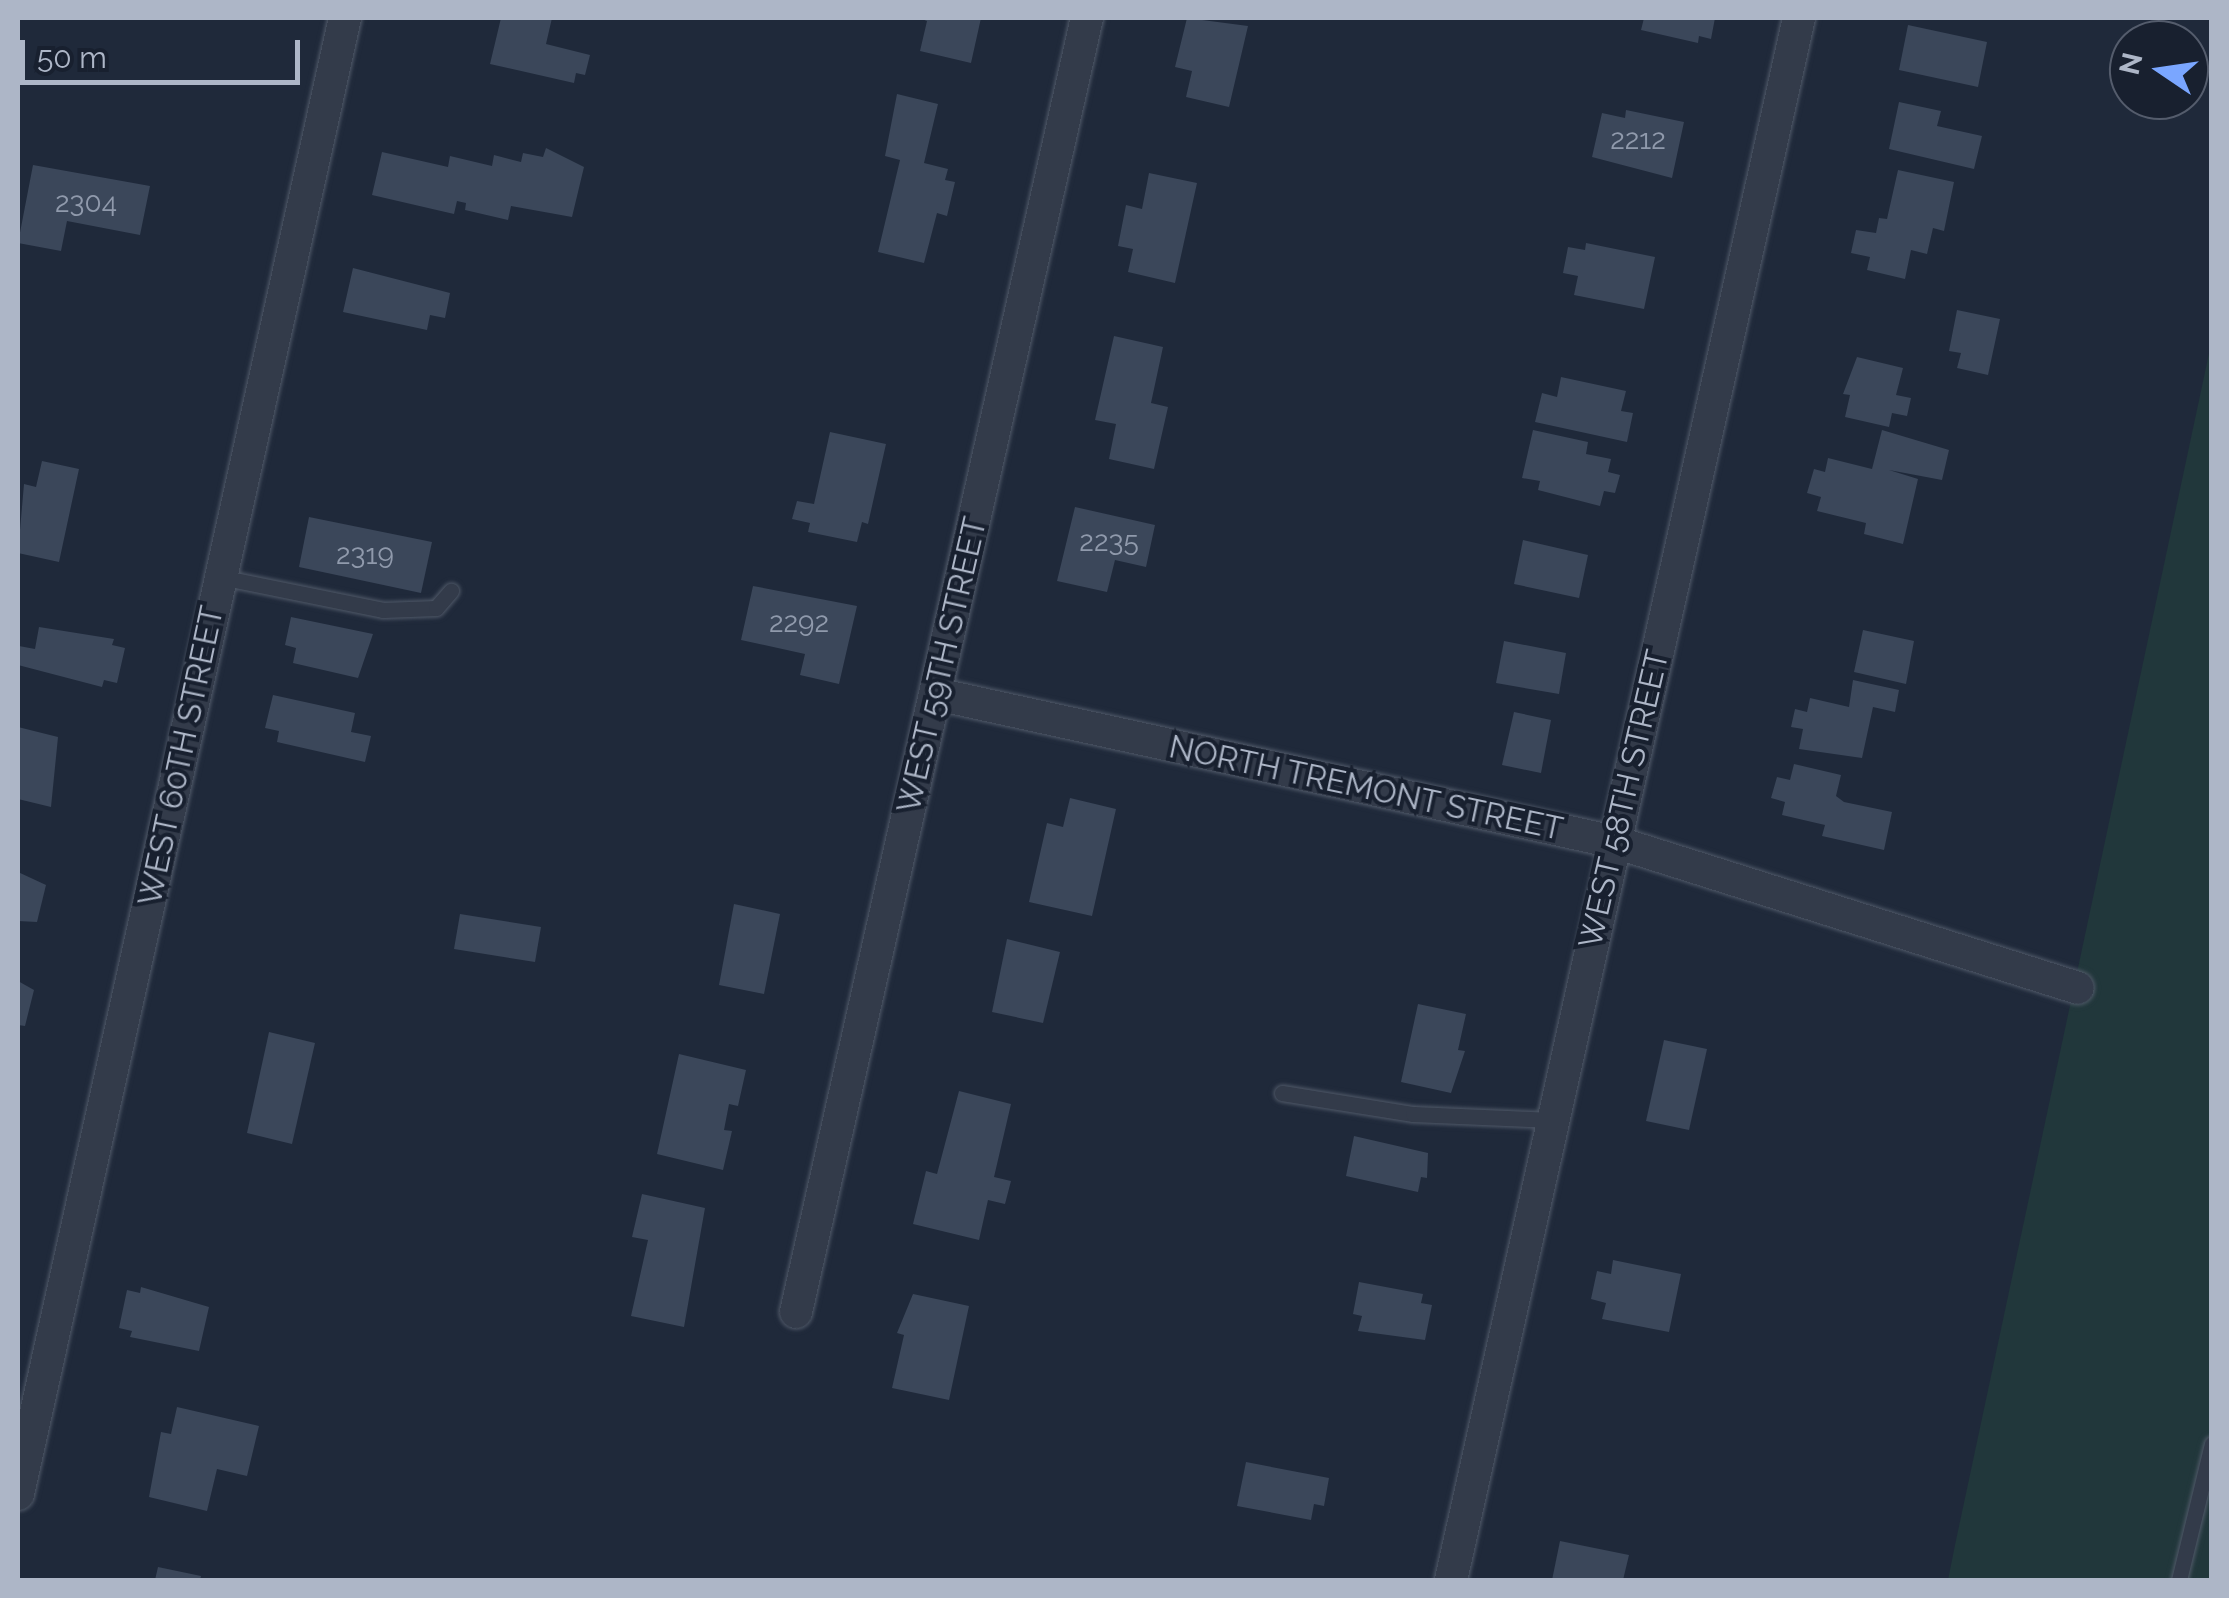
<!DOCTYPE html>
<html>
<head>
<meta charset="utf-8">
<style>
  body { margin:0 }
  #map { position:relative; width:2229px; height:1598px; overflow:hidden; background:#1f293a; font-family:Raleway,sans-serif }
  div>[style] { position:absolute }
  .green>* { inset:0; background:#21373b }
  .building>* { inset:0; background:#3b475a }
  .roads { filter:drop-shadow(0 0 2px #505968) drop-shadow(0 0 2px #505968) }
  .lane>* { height:15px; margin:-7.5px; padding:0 7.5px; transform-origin:7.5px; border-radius:7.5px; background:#333b4a }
  .street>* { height:32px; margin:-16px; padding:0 16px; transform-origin:16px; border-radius:16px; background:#333b4a }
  span { translate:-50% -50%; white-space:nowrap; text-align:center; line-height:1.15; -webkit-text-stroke:8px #18202f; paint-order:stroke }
  .number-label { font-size:28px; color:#909aac }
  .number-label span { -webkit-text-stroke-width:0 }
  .street-label { font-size:32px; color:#adb6c7 }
  .frame { position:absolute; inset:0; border:20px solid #adb6c7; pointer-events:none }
  .north { position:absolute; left:2109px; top:20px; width:100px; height:100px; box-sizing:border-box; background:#18202f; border:2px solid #545c6c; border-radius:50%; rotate:283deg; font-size:28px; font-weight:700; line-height:40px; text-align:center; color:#adb6c7 }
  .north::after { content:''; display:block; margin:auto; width:35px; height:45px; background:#7aa6ff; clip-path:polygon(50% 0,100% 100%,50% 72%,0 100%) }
  .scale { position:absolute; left:20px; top:40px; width:280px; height:45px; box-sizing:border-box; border:5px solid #adb6c7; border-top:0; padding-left:12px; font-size:30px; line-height:35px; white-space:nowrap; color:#adb6c7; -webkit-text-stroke:8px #18202f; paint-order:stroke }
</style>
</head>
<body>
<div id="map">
  <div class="green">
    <i style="clip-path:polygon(2211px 344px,2211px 1580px,1948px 1580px,1955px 1545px)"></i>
  </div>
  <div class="building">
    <i style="clip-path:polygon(501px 18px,552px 18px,546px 44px,590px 55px,585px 75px,576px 73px,574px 83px,490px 64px)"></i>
    <i style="clip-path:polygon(981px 18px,971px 63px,920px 51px,927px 21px,919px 18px)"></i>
    <i style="clip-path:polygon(1187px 18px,1248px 26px,1229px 107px,1186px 97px,1192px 71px,1175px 67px)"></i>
    <i style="clip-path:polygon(1644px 18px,1715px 18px,1711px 39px,1699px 36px,1698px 43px,1641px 30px)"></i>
    <i style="clip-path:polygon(1908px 25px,1987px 42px,1978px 87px,1899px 70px)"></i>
    <i style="clip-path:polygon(897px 94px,938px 104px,924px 163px,948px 169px,945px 180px,955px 182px,947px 216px,937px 213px,924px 263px,878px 252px,900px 160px,885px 156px)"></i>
    <i style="clip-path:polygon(1899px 102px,1941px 111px,1937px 126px,1982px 136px,1974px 169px,1889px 149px)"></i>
    <i style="clip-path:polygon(1626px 110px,1684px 122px,1672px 178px,1592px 157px,1602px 113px,1625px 118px)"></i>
    <i style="clip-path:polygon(546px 148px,584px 167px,572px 217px,511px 206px,508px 220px,465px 210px,466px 203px,457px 201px,454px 214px,372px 195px,382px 152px,448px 167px,450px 156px,492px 166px,494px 155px,521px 162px,523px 153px,543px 157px)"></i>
    <i style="clip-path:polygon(33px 165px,150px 186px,140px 235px,67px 221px,61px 251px,18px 243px)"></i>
    <i style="clip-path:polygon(1898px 170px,1954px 182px,1944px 231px,1933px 228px,1927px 254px,1911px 250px,1905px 279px,1867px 270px,1870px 257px,1851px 253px,1856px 230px,1876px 233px,1879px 218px,1887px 219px)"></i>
    <i style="clip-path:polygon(1149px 173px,1197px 183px,1175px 283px,1128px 272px,1133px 249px,1118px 246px,1126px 205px,1142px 209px)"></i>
    <i style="clip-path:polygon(1586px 243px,1655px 257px,1644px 309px,1574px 295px,1578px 276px,1563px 273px,1568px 247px,1585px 250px)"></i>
    <i style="clip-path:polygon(353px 268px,450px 293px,445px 318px,430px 315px,427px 330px,343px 312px)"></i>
    <i style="clip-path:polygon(1957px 310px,2000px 319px,1988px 375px,1957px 368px,1961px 353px,1949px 351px)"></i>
    <i style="clip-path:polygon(1114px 336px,1163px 347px,1151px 403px,1168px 407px,1154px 469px,1109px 459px,1116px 424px,1095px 420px)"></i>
    <i style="clip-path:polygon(1857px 357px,1903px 368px,1896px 395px,1911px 398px,1907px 416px,1892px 413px,1889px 427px,1845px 417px,1850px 395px,1843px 394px)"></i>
    <i style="clip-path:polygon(1561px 377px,1626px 391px,1621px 411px,1633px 413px,1627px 442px,1535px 422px,1542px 393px,1557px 397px)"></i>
    <i style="clip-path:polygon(1533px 430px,1588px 442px,1586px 454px,1611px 459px,1608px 472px,1620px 475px,1615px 493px,1604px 491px,1600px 506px,1538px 490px,1540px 481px,1522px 478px)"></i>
    <i style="clip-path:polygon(1882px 430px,1949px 450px,1942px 480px,1889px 470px,1918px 479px,1903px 544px,1864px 534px,1866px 523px,1817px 511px,1821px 497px,1807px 493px,1814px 469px,1825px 472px,1828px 458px,1872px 469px)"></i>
    <i style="clip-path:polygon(830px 432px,886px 444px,868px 524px,862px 522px,857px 542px,808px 532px,810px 523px,792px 519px,797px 501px,814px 504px)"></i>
    <i style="clip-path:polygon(42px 461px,79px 469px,59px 562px,18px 553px,24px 484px,36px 487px)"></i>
    <i style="clip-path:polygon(1075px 507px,1155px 525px,1146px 567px,1115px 560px,1107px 592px,1057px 581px)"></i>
    <i style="clip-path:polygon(309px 517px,432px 542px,421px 593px,299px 567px)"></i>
    <i style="clip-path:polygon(1523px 540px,1588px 555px,1579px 598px,1514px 584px)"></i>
    <i style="clip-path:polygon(753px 586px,857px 606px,839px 684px,800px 675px,805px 654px,741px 640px)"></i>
    <i style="clip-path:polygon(291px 617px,373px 634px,358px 678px,293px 663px,296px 648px,285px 645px)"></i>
    <i style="clip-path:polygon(39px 627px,114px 639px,112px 645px,125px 648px,117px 683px,104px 680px,102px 687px,18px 665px,19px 646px,35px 649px)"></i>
    <i style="clip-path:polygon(1863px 630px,1914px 641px,1906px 684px,1854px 672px)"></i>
    <i style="clip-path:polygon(1504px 641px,1566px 653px,1559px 694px,1496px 683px)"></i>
    <i style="clip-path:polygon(1853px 680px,1899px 690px,1895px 712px,1873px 707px,1862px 758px,1799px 749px,1803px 729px,1791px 727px,1795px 709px,1807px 712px,1810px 698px,1849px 707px)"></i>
    <i style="clip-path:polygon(273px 695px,355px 713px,351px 732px,371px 736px,365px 762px,277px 742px,279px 731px,265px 728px)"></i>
    <i style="clip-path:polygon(1514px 712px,1551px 720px,1541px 773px,1502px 765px)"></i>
    <i style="clip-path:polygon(18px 727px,58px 737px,51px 807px,18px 799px)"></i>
    <i style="clip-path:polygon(1794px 764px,1841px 775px,1836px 796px,1844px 802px,1892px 812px,1884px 850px,1822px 836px,1825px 825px,1782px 815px,1785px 802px,1771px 798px,1777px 777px,1790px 780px)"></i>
    <i style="clip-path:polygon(1070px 798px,1116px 809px,1092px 916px,1029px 902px,1047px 823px,1063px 827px)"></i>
    <i style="clip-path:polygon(18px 872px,46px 885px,37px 922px,18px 921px)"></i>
    <i style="clip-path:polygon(734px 904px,780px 914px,764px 994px,719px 985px)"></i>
    <i style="clip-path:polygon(460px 914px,541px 927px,535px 962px,454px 949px)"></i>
    <i style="clip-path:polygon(1007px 939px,1060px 952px,1043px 1023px,992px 1012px)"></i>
    <i style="clip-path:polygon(18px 981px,34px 990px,25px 1026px,18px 1025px)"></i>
    <i style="clip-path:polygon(1418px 1004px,1466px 1014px,1458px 1050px,1465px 1051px,1451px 1093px,1401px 1082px)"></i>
    <i style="clip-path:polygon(269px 1032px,315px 1043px,292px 1144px,247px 1133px)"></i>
    <i style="clip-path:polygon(1664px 1040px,1707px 1049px,1689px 1130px,1646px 1121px)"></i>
    <i style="clip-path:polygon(679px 1054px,746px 1070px,738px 1106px,729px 1104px,724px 1130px,732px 1131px,723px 1170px,657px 1154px)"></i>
    <i style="clip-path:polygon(959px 1091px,1011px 1104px,994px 1177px,1011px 1181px,1005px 1204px,988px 1200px,979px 1240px,913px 1224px,926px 1171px,937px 1174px)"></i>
    <i style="clip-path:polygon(1354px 1136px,1428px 1153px,1427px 1178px,1421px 1177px,1418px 1192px,1346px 1176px)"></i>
    <i style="clip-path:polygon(642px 1194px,705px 1208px,684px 1327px,631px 1316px,648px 1240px,632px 1237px)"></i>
    <i style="clip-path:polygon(1613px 1260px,1681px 1274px,1669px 1332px,1602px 1319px,1606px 1303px,1591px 1299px,1597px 1271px,1611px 1274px)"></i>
    <i style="clip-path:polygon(1359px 1282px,1423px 1294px,1421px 1303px,1432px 1305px,1425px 1340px,1358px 1331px,1362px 1316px,1353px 1314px)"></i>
    <i style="clip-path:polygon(141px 1287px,209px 1307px,199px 1351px,130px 1337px,132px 1331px,119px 1328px,127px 1290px,140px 1293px)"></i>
    <i style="clip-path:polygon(913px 1294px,969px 1306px,949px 1400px,892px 1388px,904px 1335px,897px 1333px)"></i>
    <i style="clip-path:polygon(177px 1407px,259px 1426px,247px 1476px,217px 1469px,207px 1511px,149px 1497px,161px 1432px,171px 1434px)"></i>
    <i style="clip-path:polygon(1246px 1462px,1329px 1478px,1324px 1506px,1314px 1504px,1311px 1520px,1237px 1506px)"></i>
    <i style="clip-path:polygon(1560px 1541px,1629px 1555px,1623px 1580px,1552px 1580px)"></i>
    <i style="clip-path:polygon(158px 1567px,201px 1576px,200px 1580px,155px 1580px)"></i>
  </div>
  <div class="roads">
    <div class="lane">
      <i style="left:220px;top:577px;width:166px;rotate:11.4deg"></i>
      <i style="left:383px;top:610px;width:53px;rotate:-2.2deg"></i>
      <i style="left:436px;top:608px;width:23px;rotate:-49deg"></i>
      <i style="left:1282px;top:1093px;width:133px;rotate:9.1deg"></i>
      <i style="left:1413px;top:1114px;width:140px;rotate:2.5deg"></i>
      <i style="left:2179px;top:1580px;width:140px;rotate:-76.4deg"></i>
    </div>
    <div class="street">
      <i style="left:936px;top:694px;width:695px;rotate:12.3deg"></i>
      <i style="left:1615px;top:842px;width:485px;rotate:17.5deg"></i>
      <i style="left:796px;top:1312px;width:1326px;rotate:-77.33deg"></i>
      <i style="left:18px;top:1494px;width:1512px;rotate:-77.51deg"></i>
      <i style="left:1451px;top:1580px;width:1600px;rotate:-77.44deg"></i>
    </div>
  </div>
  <div class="number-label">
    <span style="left:1638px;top:140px">2212</span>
    <span style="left:86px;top:203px">2304</span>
    <span style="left:1109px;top:542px">2235</span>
    <span style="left:365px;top:555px">2319</span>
    <span style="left:799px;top:623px">2292</span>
  </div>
  <div class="street-label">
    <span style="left:942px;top:665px;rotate:-77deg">WEST 59TH STREET</span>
    <span style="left:181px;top:756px;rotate:-78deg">WEST 60TH STREET</span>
    <span style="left:1366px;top:788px;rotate:12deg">NORTH TREMONT STREET</span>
    <span style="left:1624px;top:799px;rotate:-77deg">WEST 58TH STREET</span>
  </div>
  <div class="frame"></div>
  <div class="north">N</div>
  <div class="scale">50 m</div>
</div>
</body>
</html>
